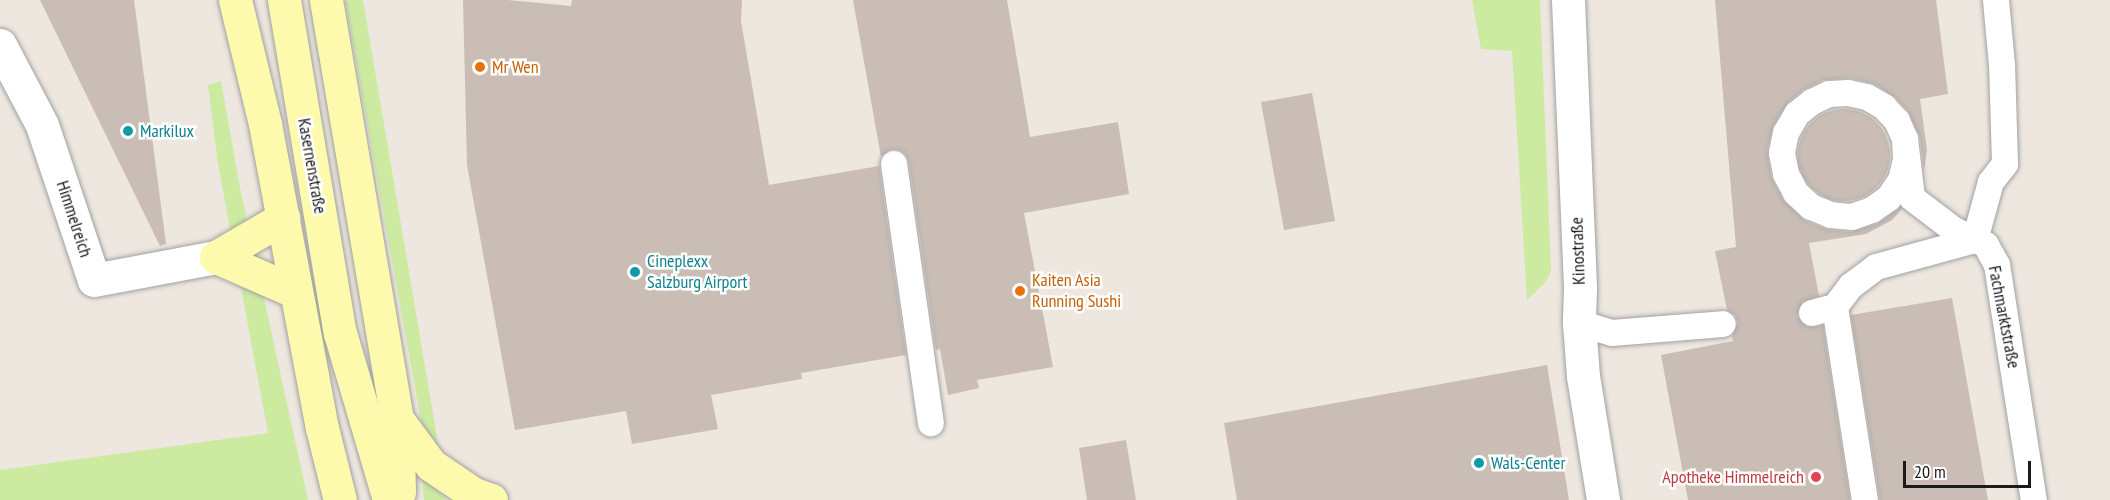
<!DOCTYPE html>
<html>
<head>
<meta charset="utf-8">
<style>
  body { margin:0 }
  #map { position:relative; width:2110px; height:500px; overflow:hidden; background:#ede7df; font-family:"PT Sans Narrow",sans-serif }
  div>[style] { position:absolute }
  .grass>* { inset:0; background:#cceba1 }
  .building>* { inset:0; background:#c9bdb5 }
  .round { border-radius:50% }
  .roads { filter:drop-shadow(0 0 2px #a2a2a2) drop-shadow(0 0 2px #a2a2a2) }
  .service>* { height:26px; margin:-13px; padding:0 13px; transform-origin:13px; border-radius:13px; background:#fff }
  .minor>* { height:33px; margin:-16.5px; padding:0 16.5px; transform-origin:16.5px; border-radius:16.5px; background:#fff }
  .secondary>* { height:33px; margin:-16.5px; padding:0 16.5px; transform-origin:16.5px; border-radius:16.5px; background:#fdfaae }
  .dots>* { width:16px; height:16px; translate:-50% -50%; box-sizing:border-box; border:3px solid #fff; border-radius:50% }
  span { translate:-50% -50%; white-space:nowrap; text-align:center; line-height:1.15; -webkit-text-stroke:5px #fff; paint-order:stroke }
  .food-label { font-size:18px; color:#c56008 }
  .left { translate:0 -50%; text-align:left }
  .culture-label { font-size:18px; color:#0d838f }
  .street-label { font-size:18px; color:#1b1b1b }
  .health-label { font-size:18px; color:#be3a42 }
  .right { translate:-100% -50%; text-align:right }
  .scale { position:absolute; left:1903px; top:461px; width:128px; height:27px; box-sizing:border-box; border:3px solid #1b1b1b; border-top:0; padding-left:8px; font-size:18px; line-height:21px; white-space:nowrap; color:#1b1b1b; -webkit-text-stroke:4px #fff; paint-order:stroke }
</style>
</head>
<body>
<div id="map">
  <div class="grass">
    <i style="clip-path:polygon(345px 0,363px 0,439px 449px,421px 421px)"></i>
    <i style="clip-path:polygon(1472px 0,1540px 0,1551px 271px,1545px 283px,1527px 300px,1512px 51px,1481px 49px)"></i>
    <i style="clip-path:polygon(221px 81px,241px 193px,308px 500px,0 500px,0 470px,268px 433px,218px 164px,208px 85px)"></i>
    <i style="clip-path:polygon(422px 477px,441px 495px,447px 500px,424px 500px)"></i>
  </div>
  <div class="building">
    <i style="clip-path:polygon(40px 0,134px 0,166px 244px,160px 246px)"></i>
    <i style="clip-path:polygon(463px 0,508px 0,571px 6px,572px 0,742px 0,741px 21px,769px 185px,879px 166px,906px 355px,801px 373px,802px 379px,711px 395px,718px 429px,632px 444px,626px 411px,515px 430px,467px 165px)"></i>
    <i style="clip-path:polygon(853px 0,1007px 0,1030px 137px,1118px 122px,1129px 194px,1024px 213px,1053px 367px,977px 380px,979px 388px,948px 395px,940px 349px,936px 350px,909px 162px,905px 154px,899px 150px,891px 149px,881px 157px)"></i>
    <i style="clip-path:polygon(1715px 0,1936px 0,1948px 94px,1920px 99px,1927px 150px,1924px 171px,1920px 137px,1908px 111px,1895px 97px,1875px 84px,1851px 78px,1823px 80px,1803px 90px,1788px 102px,1773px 126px,1767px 150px,1771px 177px,1783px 200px,1805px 221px,1829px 230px,1851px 232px,1877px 224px,1901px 207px,1902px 209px,1892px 220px,1866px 234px,1809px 243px,1819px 296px,1802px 302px,1797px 316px,1807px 327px,1823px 326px,1850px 500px,1688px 500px,1661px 355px,1733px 341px,1732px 336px,1738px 323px,1735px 315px,1727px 310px,1715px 251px,1736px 247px)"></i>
    <i style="clip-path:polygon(1312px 93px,1335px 221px,1284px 230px,1261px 102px)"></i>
    <i class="round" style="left:1798px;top:109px;width:92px;height:92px"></i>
    <i style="clip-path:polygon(1952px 298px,1988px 500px,1880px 500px,1851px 315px)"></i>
    <i style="clip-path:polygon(1547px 365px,1569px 500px,1237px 500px,1224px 423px)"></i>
    <i style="clip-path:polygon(1126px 440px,1136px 500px,1087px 500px,1079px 448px)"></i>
  </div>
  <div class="roads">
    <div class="service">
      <i style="left:1905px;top:139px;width:21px;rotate:87deg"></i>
      <i style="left:1906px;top:160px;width:21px;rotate:104deg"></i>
      <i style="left:1901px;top:180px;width:22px;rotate:124deg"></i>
      <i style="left:1889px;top:198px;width:21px;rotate:145deg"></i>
      <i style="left:1872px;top:210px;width:21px;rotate:161deg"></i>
      <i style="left:1852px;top:217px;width:21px;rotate:-175deg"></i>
      <i style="left:1831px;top:215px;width:22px;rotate:-158deg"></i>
      <i style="left:1811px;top:207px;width:21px;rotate:-137deg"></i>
      <i style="left:1796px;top:193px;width:21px;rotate:-118deg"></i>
      <i style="left:1786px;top:174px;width:21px;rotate:-101deg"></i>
      <i style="left:1782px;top:153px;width:20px;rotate:-79deg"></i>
      <i style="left:1786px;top:133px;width:22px;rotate:-60deg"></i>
      <i style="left:1797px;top:114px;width:19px;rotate:-39deg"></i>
      <i style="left:1812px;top:102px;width:19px;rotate:-25deg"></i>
      <i style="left:1829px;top:94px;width:19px;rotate:-3deg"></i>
      <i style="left:1848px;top:93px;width:19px;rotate:12deg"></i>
      <i style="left:1867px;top:97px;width:20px;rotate:30deg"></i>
      <i style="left:1884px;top:107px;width:19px;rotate:47deg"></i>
      <i style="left:1897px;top:121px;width:20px;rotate:66deg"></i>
      <i style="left:1905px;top:139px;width:59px;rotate:83.2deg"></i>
      <i style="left:1912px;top:198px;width:53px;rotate:37.3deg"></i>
      <i style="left:1954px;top:230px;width:35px;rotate:25deg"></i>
      <i style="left:1986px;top:245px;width:23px;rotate:61deg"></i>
      <i style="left:1997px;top:265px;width:238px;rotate:81.1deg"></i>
      <i style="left:894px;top:164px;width:262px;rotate:81.9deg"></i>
      <i style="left:1975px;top:240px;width:60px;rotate:-74.6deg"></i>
      <i style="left:1991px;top:182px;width:23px;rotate:-52deg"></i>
      <i style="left:2005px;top:164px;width:99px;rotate:-91.7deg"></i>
      <i style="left:2002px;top:65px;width:65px;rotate:-95.3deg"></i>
      <i style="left:1835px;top:307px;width:195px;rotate:81.2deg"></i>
      <i style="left:1812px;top:313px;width:24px;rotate:-15deg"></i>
      <i style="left:1835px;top:307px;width:26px;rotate:-53deg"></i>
      <i style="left:1851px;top:286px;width:31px;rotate:-37deg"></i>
      <i style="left:1876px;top:267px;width:103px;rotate:-15.3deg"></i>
      <i style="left:1579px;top:323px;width:34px;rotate:17deg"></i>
      <i style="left:1612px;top:333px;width:111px;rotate:-4.6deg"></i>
    </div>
    <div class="minor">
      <i style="left:1568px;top:0;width:289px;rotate:87.6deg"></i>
      <i style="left:1580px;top:289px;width:34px;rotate:92deg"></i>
      <i style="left:1579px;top:323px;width:53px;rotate:85.7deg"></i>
      <i style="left:1583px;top:376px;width:126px;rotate:80.8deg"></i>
      <i style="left:0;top:45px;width:90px;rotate:62.3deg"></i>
      <i style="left:42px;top:125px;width:163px;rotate:71.5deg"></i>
      <i style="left:94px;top:280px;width:124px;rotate:-10.7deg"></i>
    </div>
    <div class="secondary">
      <i style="left:235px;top:0;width:128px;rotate:76.4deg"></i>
      <i style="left:265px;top:124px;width:309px;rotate:79.4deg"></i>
      <i style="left:322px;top:428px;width:74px;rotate:76deg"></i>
      <i style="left:284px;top:0;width:338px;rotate:80.5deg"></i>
      <i style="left:340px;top:333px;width:174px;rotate:73.6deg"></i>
      <i style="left:326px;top:0;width:425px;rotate:80.4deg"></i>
      <i style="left:397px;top:419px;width:73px;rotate:88.4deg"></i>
      <i style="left:216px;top:257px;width:87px;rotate:23.6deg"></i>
      <i style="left:216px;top:257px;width:78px;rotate:-30.2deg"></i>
      <i style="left:397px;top:419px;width:57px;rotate:53.5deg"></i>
      <i style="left:431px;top:465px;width:52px;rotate:34deg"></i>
      <i style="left:474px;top:494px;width:18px;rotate:19deg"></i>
    </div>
  </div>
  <div class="dots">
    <i style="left:480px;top:67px;background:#e8710a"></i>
    <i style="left:128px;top:131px;background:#0f9aa8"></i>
    <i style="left:635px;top:272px;background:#0f9aa8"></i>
    <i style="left:1020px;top:291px;background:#e8710a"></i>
    <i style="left:1479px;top:463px;background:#0f9aa8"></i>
    <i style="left:1816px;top:477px;background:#e0444e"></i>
  </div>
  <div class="food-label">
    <span class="left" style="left:492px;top:67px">Mr Wen</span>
    <span class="left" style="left:1032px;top:291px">Kaiten Asia<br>Running Sushi</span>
  </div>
  <div class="culture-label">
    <span class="left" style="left:140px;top:131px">Markilux</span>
    <span class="left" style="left:647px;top:272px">Cineplexx<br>Salzburg Airport</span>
    <span class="left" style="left:1491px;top:463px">Wals-Center</span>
  </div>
  <div class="street-label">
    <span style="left:312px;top:166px;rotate:80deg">Kasernenstraße</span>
    <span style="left:74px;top:219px;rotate:72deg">Himmelreich</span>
    <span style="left:1578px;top:251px;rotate:-92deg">Kinostraße</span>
    <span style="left:2004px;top:317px;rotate:79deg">Fachmarktstraße</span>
  </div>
  <div class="health-label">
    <span class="right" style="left:1804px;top:477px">Apotheke Himmelreich</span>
  </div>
  <div class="scale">20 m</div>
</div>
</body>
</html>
